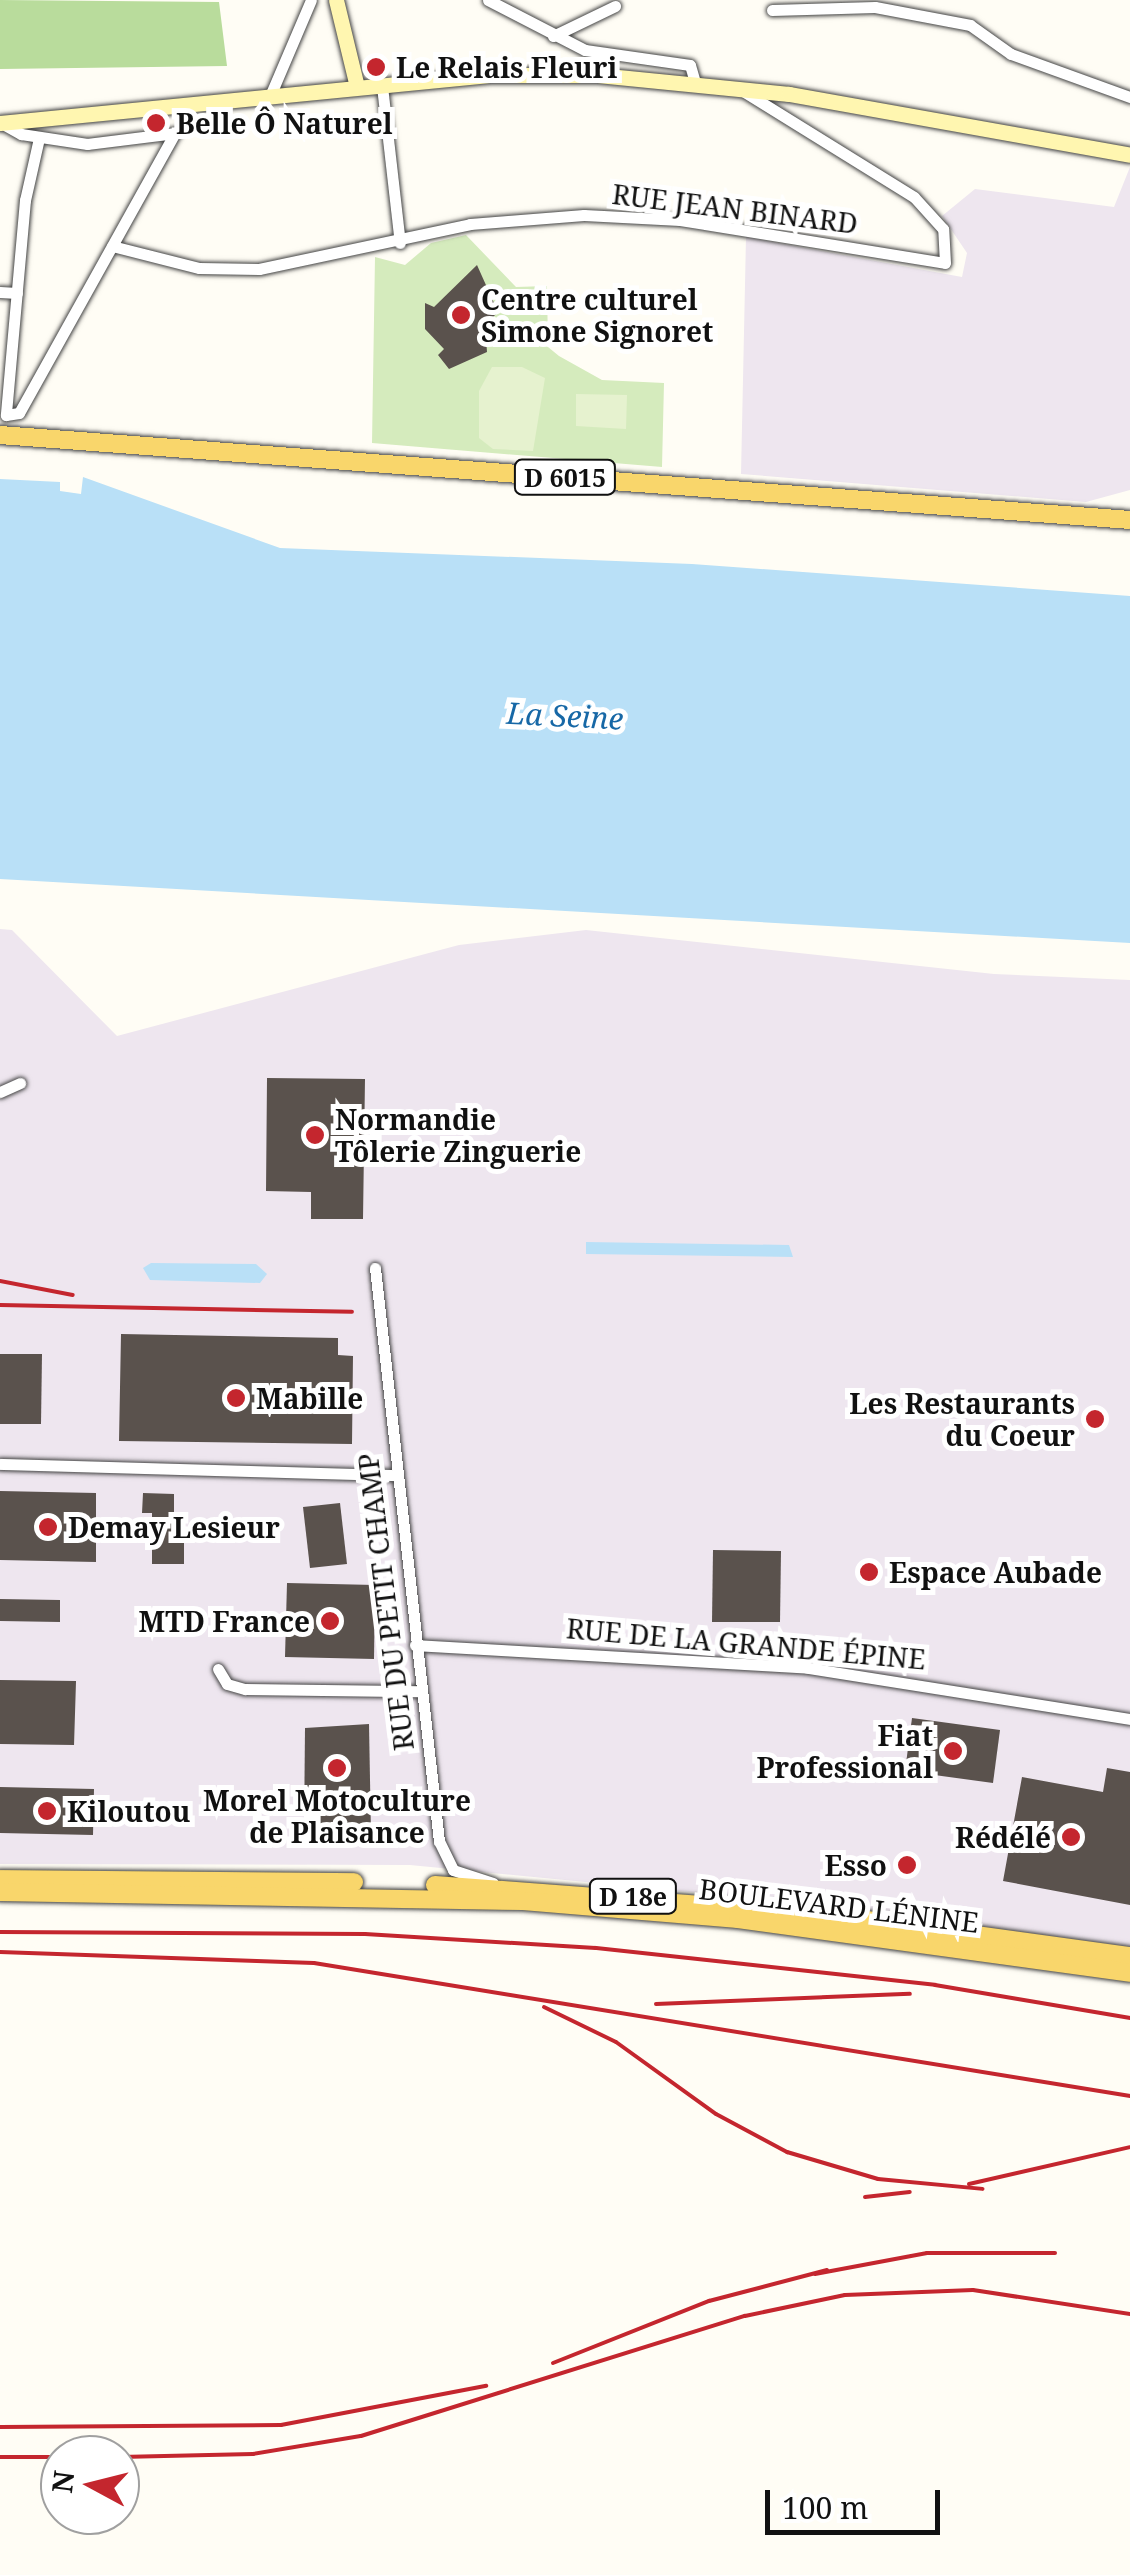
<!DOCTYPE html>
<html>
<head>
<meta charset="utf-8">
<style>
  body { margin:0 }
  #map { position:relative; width:1130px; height:2575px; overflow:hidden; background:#fffdf5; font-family:"Noto Serif",serif }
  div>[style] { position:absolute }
  .industrial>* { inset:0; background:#eee6ef }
  .green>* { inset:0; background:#d5ebbd }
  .forest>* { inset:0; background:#b9dc9c }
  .pitch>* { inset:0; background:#e6f2cf }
  .water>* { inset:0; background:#b9e0f7 }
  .building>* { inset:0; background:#5a524d }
  .roads { filter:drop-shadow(0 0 2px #444) drop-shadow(0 0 2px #444) }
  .street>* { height:11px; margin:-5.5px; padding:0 5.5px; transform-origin:5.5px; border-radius:5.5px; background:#fff }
  .secondary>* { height:15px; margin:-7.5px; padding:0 7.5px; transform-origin:7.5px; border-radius:7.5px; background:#fff6b0 }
  .primary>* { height:18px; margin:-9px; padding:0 9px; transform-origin:9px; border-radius:9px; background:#f9d66b }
  .rail>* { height:4px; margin:-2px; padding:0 2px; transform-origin:2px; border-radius:2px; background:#c4262e }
  .dots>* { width:28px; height:28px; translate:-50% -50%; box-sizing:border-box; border:5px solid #fff; border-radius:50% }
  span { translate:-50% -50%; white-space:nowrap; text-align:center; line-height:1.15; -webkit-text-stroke:10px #fff; paint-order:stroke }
  .shield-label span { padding:2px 8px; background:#fff; border:2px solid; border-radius:8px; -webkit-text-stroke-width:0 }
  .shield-label { font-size:25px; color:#111; font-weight:700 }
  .poi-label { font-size:28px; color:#111; font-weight:700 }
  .left { translate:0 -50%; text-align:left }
  .right { translate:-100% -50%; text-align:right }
  .street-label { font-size:28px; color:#111 }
  .water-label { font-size:30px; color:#1768a6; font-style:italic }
  .north { position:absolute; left:40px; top:2435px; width:100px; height:100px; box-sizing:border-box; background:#fff; border:2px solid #a0a0a0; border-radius:50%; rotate:277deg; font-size:28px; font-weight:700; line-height:40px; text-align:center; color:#111 }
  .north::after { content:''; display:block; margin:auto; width:35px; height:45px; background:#c4262e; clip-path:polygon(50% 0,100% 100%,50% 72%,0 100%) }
  .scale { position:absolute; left:765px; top:2490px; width:175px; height:45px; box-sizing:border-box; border:5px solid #111; border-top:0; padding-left:12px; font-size:30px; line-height:35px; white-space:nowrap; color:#111; -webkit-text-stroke:8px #fff; paint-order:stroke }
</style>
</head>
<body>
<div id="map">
  <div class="industrial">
    <i style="clip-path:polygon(1130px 167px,1130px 490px,1086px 502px,741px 474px,746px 237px,962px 277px,967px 253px,942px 216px,975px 189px,1114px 207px)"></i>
    <i style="clip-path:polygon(0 929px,12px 930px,117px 1036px,459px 945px,586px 930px,994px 974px,1130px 980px,1130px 1947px,824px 1905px,410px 1865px,0 1864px)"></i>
  </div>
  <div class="green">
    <i style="clip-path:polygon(466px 235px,516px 287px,547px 286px,548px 347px,559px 356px,602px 380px,664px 383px,662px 467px,372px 443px,375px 257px,405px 265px,431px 243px)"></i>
  </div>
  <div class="forest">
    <i style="clip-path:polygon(0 0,219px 2px,227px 66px,0 69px)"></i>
  </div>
  <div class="pitch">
    <i style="clip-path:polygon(492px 367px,522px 367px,545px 378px,533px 451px,493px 449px,479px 438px,479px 391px)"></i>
    <i style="clip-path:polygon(576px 394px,627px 395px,626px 429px,576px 426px)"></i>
  </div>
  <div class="water">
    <i style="clip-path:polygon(83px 477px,280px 548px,692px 564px,1130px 596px,1130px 943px,0 879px,0 479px,60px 482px,60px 491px,81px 494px)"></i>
    <i style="clip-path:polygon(586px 1242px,789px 1245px,793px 1257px,586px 1254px)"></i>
    <i style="clip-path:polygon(151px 1263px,256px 1264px,267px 1274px,260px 1283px,150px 1280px,143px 1268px)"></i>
  </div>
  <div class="building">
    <i style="clip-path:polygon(477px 265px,498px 312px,485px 325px,487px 352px,449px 369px,438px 355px,444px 349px,425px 329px,425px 303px,434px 307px)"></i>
    <i style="clip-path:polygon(267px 1078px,365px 1079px,363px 1219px,311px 1219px,311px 1192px,266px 1191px)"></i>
    <i style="clip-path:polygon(121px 1334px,338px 1338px,338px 1355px,353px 1356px,352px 1444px,119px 1441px)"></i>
    <i style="clip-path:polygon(0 1354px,42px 1354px,41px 1424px,0 1424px)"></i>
    <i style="clip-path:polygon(0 1491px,96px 1493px,96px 1562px,0 1560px)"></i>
    <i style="clip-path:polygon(143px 1493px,174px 1494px,174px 1513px,184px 1513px,184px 1564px,152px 1564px,152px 1513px,142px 1513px)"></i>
    <i style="clip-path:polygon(340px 1503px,347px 1564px,310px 1568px,303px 1507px)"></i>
    <i style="clip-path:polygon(713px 1550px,781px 1551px,780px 1622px,712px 1622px)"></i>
    <i style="clip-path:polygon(287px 1583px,375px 1585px,374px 1659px,285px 1657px)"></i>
    <i style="clip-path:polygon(0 1599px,60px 1600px,60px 1622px,0 1621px)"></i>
    <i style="clip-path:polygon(0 1680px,76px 1681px,74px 1745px,0 1744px)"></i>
    <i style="clip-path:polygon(912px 1718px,1000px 1730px,993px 1783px,905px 1771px)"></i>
    <i style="clip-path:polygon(369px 1724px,371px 1835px,304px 1834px,305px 1728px)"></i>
    <i style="clip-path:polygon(1107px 1768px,1130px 1772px,1130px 1905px,1003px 1881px,1022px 1777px,1103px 1792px)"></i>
    <i style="clip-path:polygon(0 1787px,94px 1789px,93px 1835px,0 1833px)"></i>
  </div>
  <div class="roads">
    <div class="street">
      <i style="left:488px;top:0;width:109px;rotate:27.3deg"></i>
      <i style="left:585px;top:50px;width:106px;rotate:8.1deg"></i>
      <i style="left:690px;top:65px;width:18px;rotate:74deg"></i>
      <i style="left:772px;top:10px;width:103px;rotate:-1.7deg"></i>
      <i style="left:875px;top:7px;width:97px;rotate:10.7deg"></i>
      <i style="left:970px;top:25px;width:50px;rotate:35.3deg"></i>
      <i style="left:1011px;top:54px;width:127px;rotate:19.9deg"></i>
      <i style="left:553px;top:36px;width:69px;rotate:-25.8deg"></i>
      <i style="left:382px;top:86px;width:158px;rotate:83.5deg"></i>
      <i style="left:270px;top:96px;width:104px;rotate:-66.9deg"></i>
      <i style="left:1px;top:123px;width:23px;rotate:29deg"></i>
      <i style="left:21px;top:134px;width:67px;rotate:8.6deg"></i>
      <i style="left:87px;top:144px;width:89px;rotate:-7.1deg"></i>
      <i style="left:39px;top:138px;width:64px;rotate:102.7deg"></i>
      <i style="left:25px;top:200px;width:216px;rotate:95.1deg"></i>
      <i style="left:6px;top:415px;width:13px;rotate:-9deg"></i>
      <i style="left:19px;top:413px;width:321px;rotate:-60.9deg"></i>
      <i style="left:112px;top:246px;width:90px;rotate:14.2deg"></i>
      <i style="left:199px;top:268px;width:60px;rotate:1deg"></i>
      <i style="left:259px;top:269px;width:216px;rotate:-12deg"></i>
      <i style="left:470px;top:224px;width:114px;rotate:-4.5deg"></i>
      <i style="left:584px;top:215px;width:96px;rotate:3deg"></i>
      <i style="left:680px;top:220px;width:268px;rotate:9.2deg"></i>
      <i style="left:945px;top:263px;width:34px;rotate:-93deg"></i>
      <i style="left:943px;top:229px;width:43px;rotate:-132.2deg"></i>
      <i style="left:914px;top:197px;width:205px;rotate:-148.2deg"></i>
      <i style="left:0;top:292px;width:17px;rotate:3deg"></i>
      <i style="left:0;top:1092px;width:22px;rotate:-24deg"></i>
      <i style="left:375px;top:1268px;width:577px;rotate:83.63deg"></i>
      <i style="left:439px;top:1841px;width:32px;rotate:64deg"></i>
      <i style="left:453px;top:1870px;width:42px;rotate:18deg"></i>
      <i style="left:0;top:1464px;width:394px;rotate:1.6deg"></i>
      <i style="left:415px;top:1645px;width:394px;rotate:3.3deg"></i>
      <i style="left:808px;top:1668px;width:326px;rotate:9deg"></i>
      <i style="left:218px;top:1669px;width:17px;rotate:59deg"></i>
      <i style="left:227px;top:1684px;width:19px;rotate:16deg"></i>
      <i style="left:245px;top:1689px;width:175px;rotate:0.7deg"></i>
    </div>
    <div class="secondary">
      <i style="left:336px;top:0;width:89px;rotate:76.4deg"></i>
      <i style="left:0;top:123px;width:494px;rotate:-5.6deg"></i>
      <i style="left:492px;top:75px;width:106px"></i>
      <i style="left:598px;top:75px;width:192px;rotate:5.7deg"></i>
      <i style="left:789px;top:94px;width:346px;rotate:10.1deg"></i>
    </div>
    <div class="primary">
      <i style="left:0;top:435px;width:1133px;rotate:4.3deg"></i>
      <i style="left:0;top:1879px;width:354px;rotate:0.5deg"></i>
      <i style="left:435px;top:1885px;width:396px;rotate:4.3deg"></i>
      <i style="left:830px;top:1915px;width:303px;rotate:7.8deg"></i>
      <i style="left:0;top:1892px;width:523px;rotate:0.99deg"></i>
      <i style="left:523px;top:1901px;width:216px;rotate:4.8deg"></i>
      <i style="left:738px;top:1919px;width:396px;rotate:7.8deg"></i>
    </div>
  </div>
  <div class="rail">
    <i style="left:0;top:1281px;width:74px;rotate:10.9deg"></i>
    <i style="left:0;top:1305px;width:352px;rotate:1.1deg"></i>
    <i style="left:0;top:1932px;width:365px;rotate:0.3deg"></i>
    <i style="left:365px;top:1934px;width:231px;rotate:3.5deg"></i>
    <i style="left:596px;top:1948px;width:341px;rotate:6.2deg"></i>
    <i style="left:935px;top:1985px;width:198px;rotate:9.6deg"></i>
    <i style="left:0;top:1952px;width:314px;rotate:2deg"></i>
    <i style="left:314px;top:1963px;width:827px;rotate:9.26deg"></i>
    <i style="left:656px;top:2004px;width:254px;rotate:-2.3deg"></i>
    <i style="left:544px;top:2007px;width:80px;rotate:25.9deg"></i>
    <i style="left:616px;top:2042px;width:123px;rotate:35.8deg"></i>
    <i style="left:716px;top:2114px;width:81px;rotate:28.2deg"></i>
    <i style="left:787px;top:2152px;width:95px;rotate:16.5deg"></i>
    <i style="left:878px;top:2179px;width:105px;rotate:5.4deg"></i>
    <i style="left:969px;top:2184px;width:165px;rotate:-12.9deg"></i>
    <i style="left:865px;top:2197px;width:45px;rotate:-6.3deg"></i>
    <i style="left:815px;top:2274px;width:114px;rotate:-10.6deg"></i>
    <i style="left:927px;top:2253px;width:128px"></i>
    <i style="left:553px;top:2363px;width:168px;rotate:-21.7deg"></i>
    <i style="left:709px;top:2301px;width:122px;rotate:-14.7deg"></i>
    <i style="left:0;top:2427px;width:281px;rotate:-0.4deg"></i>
    <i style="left:281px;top:2425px;width:209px;rotate:-10.8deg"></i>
    <i style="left:0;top:2457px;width:60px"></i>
    <i style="left:120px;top:2457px;width:133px;rotate:-1.3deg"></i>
    <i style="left:253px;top:2454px;width:109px;rotate:-9.5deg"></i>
    <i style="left:361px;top:2436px;width:402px;rotate:-17.4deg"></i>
    <i style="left:745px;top:2316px;width:102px;rotate:-11.9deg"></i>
    <i style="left:845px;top:2295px;width:128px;rotate:-2.2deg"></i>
    <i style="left:973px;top:2290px;width:159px;rotate:8.7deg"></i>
  </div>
  <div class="dots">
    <i style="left:376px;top:67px;background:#c4262e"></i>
    <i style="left:156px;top:123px;background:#c4262e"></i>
    <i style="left:461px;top:315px;background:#c4262e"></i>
    <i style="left:315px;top:1135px;background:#c4262e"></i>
    <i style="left:236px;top:1398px;background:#c4262e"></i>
    <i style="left:1095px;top:1419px;background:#c4262e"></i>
    <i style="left:48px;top:1527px;background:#c4262e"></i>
    <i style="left:869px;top:1572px;background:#c4262e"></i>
    <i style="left:330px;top:1621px;background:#c4262e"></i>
    <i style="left:953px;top:1751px;background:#c4262e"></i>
    <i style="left:337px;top:1768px;background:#c4262e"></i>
    <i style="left:47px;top:1811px;background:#c4262e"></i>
    <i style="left:1071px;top:1837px;background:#c4262e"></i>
    <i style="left:907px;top:1865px;background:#c4262e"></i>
  </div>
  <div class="shield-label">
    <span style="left:565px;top:477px">D 6015</span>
    <span style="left:633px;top:1896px">D 18e</span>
  </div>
  <div class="poi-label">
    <span class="left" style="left:396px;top:67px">Le Relais Fleuri</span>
    <span class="left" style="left:176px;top:123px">Belle Ô Naturel</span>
    <span class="left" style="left:481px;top:315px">Centre culturel<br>Simone Signoret</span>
    <span class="left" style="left:335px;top:1135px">Normandie<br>Tôlerie Zinguerie</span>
    <span class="left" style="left:256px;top:1398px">Mabille</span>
    <span class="right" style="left:1075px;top:1419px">Les Restaurants<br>du Coeur</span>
    <span class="left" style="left:68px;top:1527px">Demay Lesieur</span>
    <span class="left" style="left:889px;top:1572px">Espace Aubade</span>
    <span class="right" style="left:310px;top:1621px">MTD France</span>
    <span class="right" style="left:933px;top:1751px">Fiat<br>Professional</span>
    <span style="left:337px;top:1816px">Morel Motoculture<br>de Plaisance</span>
    <span class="left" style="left:67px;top:1811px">Kiloutou</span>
    <span class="right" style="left:1051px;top:1837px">Rédélé</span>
    <span class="right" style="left:887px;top:1865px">Esso</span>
  </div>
  <div class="street-label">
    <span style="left:735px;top:208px;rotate:7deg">RUE JEAN BINARD</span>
    <span style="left:385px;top:1602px;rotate:-97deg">RUE DU PETIT CHAMP</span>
    <span style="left:746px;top:1643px;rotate:5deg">RUE DE LA GRANDE ÉPINE</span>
    <span style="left:839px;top:1905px;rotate:7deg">BOULEVARD LÉNINE</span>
  </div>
  <div class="water-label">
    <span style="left:565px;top:716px;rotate:3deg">La Seine</span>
  </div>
  <div class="north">N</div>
  <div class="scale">100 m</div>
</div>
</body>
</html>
